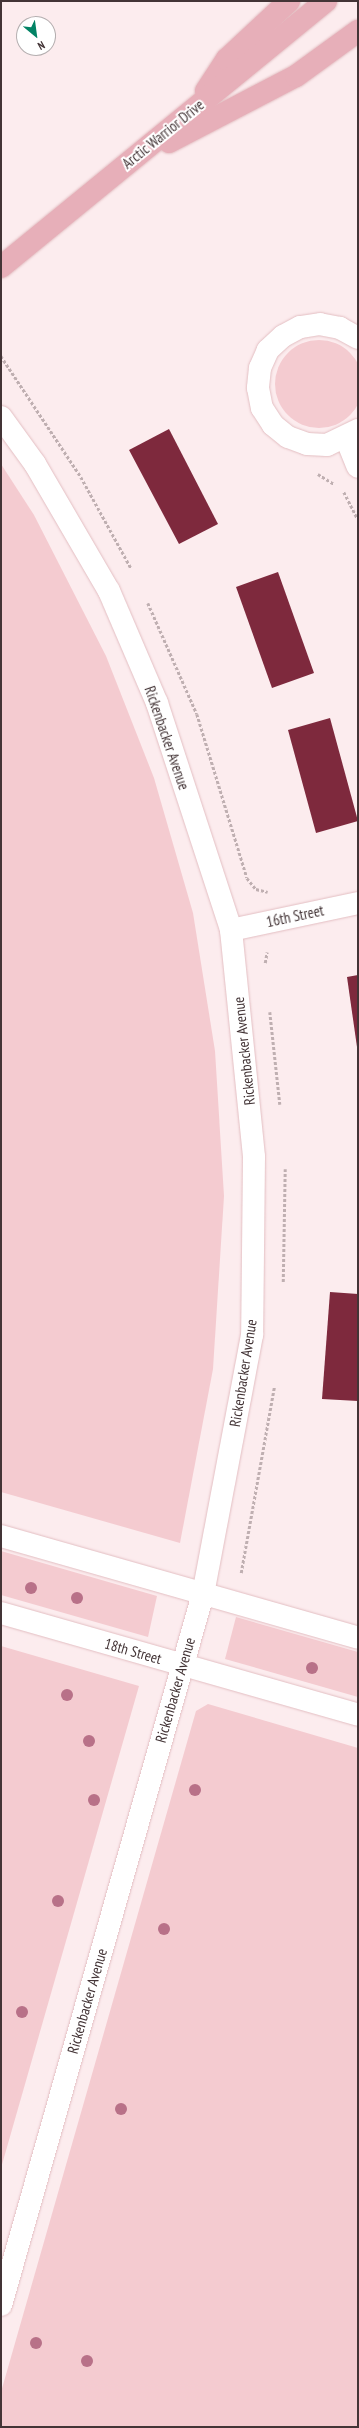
<!DOCTYPE html>
<html>
<head>
<meta charset="utf-8">
<style>
  body { margin:0 }
  #map { position:relative; width:359px; height:2428px; overflow:hidden; background:#fcecee; font-family:"PT Sans Narrow",sans-serif }
  div>[style] { position:absolute }
  .green>* { inset:0; background:#f4cbd0 }
  .round { border-radius:50% }
  .building>* { inset:0; background:#7e293d }
  .path>* { height:2.5px; margin-top:-1.25px; transform-origin:0; background:repeating-linear-gradient(90deg,#bfafb1 0 3px,transparent 0 5px) }
  .roads { filter:drop-shadow(0 0 1px #e3bec2) drop-shadow(0 0 1px #e3bec2) }
  .street>* { height:22px; margin:-11px; padding:0 11px; transform-origin:11px; border-radius:11px; background:#fff }
  .primary>* { height:22px; margin:-11px; padding:0 11px; transform-origin:11px; border-radius:11px; background:#e7afb9 }
  .trees>* { width:12px; height:12px; margin:-6px; border-radius:50%; background:#b87188 }
  span { translate:-50% -50%; white-space:nowrap; text-align:center; line-height:1.15; -webkit-text-stroke:4px #fff; paint-order:stroke }
  .street-label { font-size:15px; color:#433436 }
  .frame { position:absolute; inset:0; border:2px solid #433436; pointer-events:none }
  .north { position:absolute; left:16px; top:16px; width:40px; height:40px; box-sizing:border-box; background:#fff; border:1px solid #b4aeaf; border-radius:50%; rotate:151deg; font-size:11px; font-weight:700; line-height:16px; text-align:center; color:#433436 }
  .north::after { content:''; display:block; margin:auto; width:14px; height:18px; background:#028365; clip-path:polygon(50% 0,100% 100%,50% 72%,0 100%) }
</style>
</head>
<body>
<div id="map">
  <div class="green">
    <i class="round" style="left:275px;top:340px;width:88px;height:88px"></i>
    <i style="clip-path:polygon(1px 464px,34px 515px,106px 656px,154px 778px,193px 913px,215px 1051px,224px 1196px,213px 1369px,180px 1543px,1px 1492px)"></i>
    <i style="clip-path:polygon(1px 1551px,157px 1596px,148px 1637px,1px 1595px)"></i>
    <i style="clip-path:polygon(236px 1617px,358px 1652px,358px 1697px,225px 1659px)"></i>
    <i style="clip-path:polygon(1px 1646px,139px 1686px,1px 2168px)"></i>
    <i style="clip-path:polygon(208px 1704px,358px 1748px,358px 2427px,1px 2427px,1px 2392px,196px 1711px)"></i>
  </div>
  <div class="building">
    <i style="clip-path:polygon(169px 429px,218px 524px,179px 544px,129px 450px)"></i>
    <i style="clip-path:polygon(278px 572px,314px 673px,272px 688px,236px 587px)"></i>
    <i style="clip-path:polygon(330px 718px,358px 821px,316px 833px,288px 730px)"></i>
    <i style="clip-path:polygon(358px 975px,358px 1047px,357px 1047px,347px 977px)"></i>
    <i style="clip-path:polygon(330px 1292px,358px 1294px,358px 1401px,322px 1399px)"></i>
  </div>
  <div class="path">
    <i style="left:1px;top:356px;width:145px;rotate:56.5deg"></i>
    <i style="left:81px;top:477px;width:104px;rotate:61.2deg"></i>
    <i style="left:318px;top:474px;width:19px;rotate:32deg"></i>
    <i style="left:344px;top:492px;width:30px;rotate:63deg"></i>
    <i style="left:148px;top:603px;width:121px;rotate:66.2deg"></i>
    <i style="left:197px;top:714px;width:171px;rotate:73deg"></i>
    <i style="left:247px;top:878px;width:14px;rotate:51deg"></i>
    <i style="left:256px;top:889px;width:12px;rotate:14deg"></i>
    <i style="left:265px;top:963px;width:11px;rotate:-80deg"></i>
    <i style="left:270px;top:1012px;width:93px;rotate:83.8deg"></i>
    <i style="left:283px;top:1282px;width:113px;rotate:-89deg"></i>
    <i style="left:241px;top:1573px;width:189px;rotate:-79.9deg"></i>
  </div>
  <div class="roads">
    <div class="street">
      <i style="left:358px;top:338px;width:21px;rotate:-151deg"></i>
      <i style="left:340px;top:328px;width:20px;rotate:-169deg"></i>
      <i style="left:320px;top:324px;width:20px;rotate:171deg"></i>
      <i style="left:300px;top:327px;width:19px;rotate:152deg"></i>
      <i style="left:283px;top:336px;width:21px;rotate:137deg"></i>
      <i style="left:268px;top:350px;width:20px;rotate:114deg"></i>
      <i style="left:260px;top:368px;width:20px;rotate:96deg"></i>
      <i style="left:258px;top:388px;width:20px;rotate:79deg"></i>
      <i style="left:262px;top:408px;width:20px;rotate:57deg"></i>
      <i style="left:273px;top:425px;width:19px;rotate:39deg"></i>
      <i style="left:288px;top:437px;width:20px;rotate:20deg"></i>
      <i style="left:307px;top:444px;width:20px;rotate:3deg"></i>
      <i style="left:327px;top:445px;width:34px;rotate:-26deg"></i>
      <i style="left:1px;top:417px;width:58px;rotate:54.1deg"></i>
      <i style="left:35px;top:464px;width:147px;rotate:59.8deg"></i>
      <i style="left:109px;top:591px;width:122px;rotate:66.8deg"></i>
      <i style="left:157px;top:703px;width:239px;rotate:71.9deg"></i>
      <i style="left:231px;top:930px;width:228px;rotate:84.2deg"></i>
      <i style="left:254px;top:1157px;width:178px;rotate:90.6deg"></i>
      <i style="left:252px;top:1335px;width:264px;rotate:100.7deg"></i>
      <i style="left:203px;top:1594px;width:739px;rotate:105.86deg"></i>
      <i style="left:346px;top:438px;width:31px;rotate:68deg"></i>
      <i style="left:231px;top:930px;width:130px;rotate:-12deg"></i>
      <i style="left:1px;top:1536px;width:371px;rotate:15.9deg"></i>
      <i style="left:1px;top:1613px;width:371px;rotate:15.9deg"></i>
    </div>
    <div class="primary">
      <i style="left:206px;top:91px;width:38px;rotate:-57deg"></i>
      <i style="left:227px;top:59px;width:85px;rotate:-43.1deg"></i>
      <i style="left:169px;top:142px;width:143px;rotate:-27.5deg"></i>
      <i style="left:296px;top:76px;width:77px;rotate:-36deg"></i>
      <i style="left:1px;top:267px;width:420px;rotate:-39.3deg"></i>
    </div>
  </div>
  <div class="trees">
    <i style="left:31px;top:1588px"></i>
    <i style="left:77px;top:1598px"></i>
    <i style="left:312px;top:1668px"></i>
    <i style="left:67px;top:1695px"></i>
    <i style="left:89px;top:1741px"></i>
    <i style="left:195px;top:1790px"></i>
    <i style="left:94px;top:1800px"></i>
    <i style="left:58px;top:1901px"></i>
    <i style="left:164px;top:1929px"></i>
    <i style="left:22px;top:2012px"></i>
    <i style="left:121px;top:2109px"></i>
    <i style="left:36px;top:2343px"></i>
    <i style="left:87px;top:2361px"></i>
  </div>
  <div class="street-label">
    <span style="left:163px;top:134px;rotate:-39deg">Arctic Warrior Drive</span>
    <span style="left:167px;top:738px;rotate:71deg">Rickenbacker Avenue</span>
    <span style="left:295px;top:916px;rotate:-12deg">16th Street</span>
    <span style="left:244px;top:1051px;rotate:-96deg">Rickenbacker Avenue</span>
    <span style="left:243px;top:1373px;rotate:-81deg">Rickenbacker Avenue</span>
    <span style="left:133px;top:1651px;rotate:16deg">18th Street</span>
    <span style="left:175px;top:1690px;rotate:-74deg">Rickenbacker Avenue</span>
    <span style="left:87px;top:2001px;rotate:-74deg">Rickenbacker Avenue</span>
  </div>
  <div class="frame"></div>
  <div class="north">N</div>
</div>
</body>
</html>
